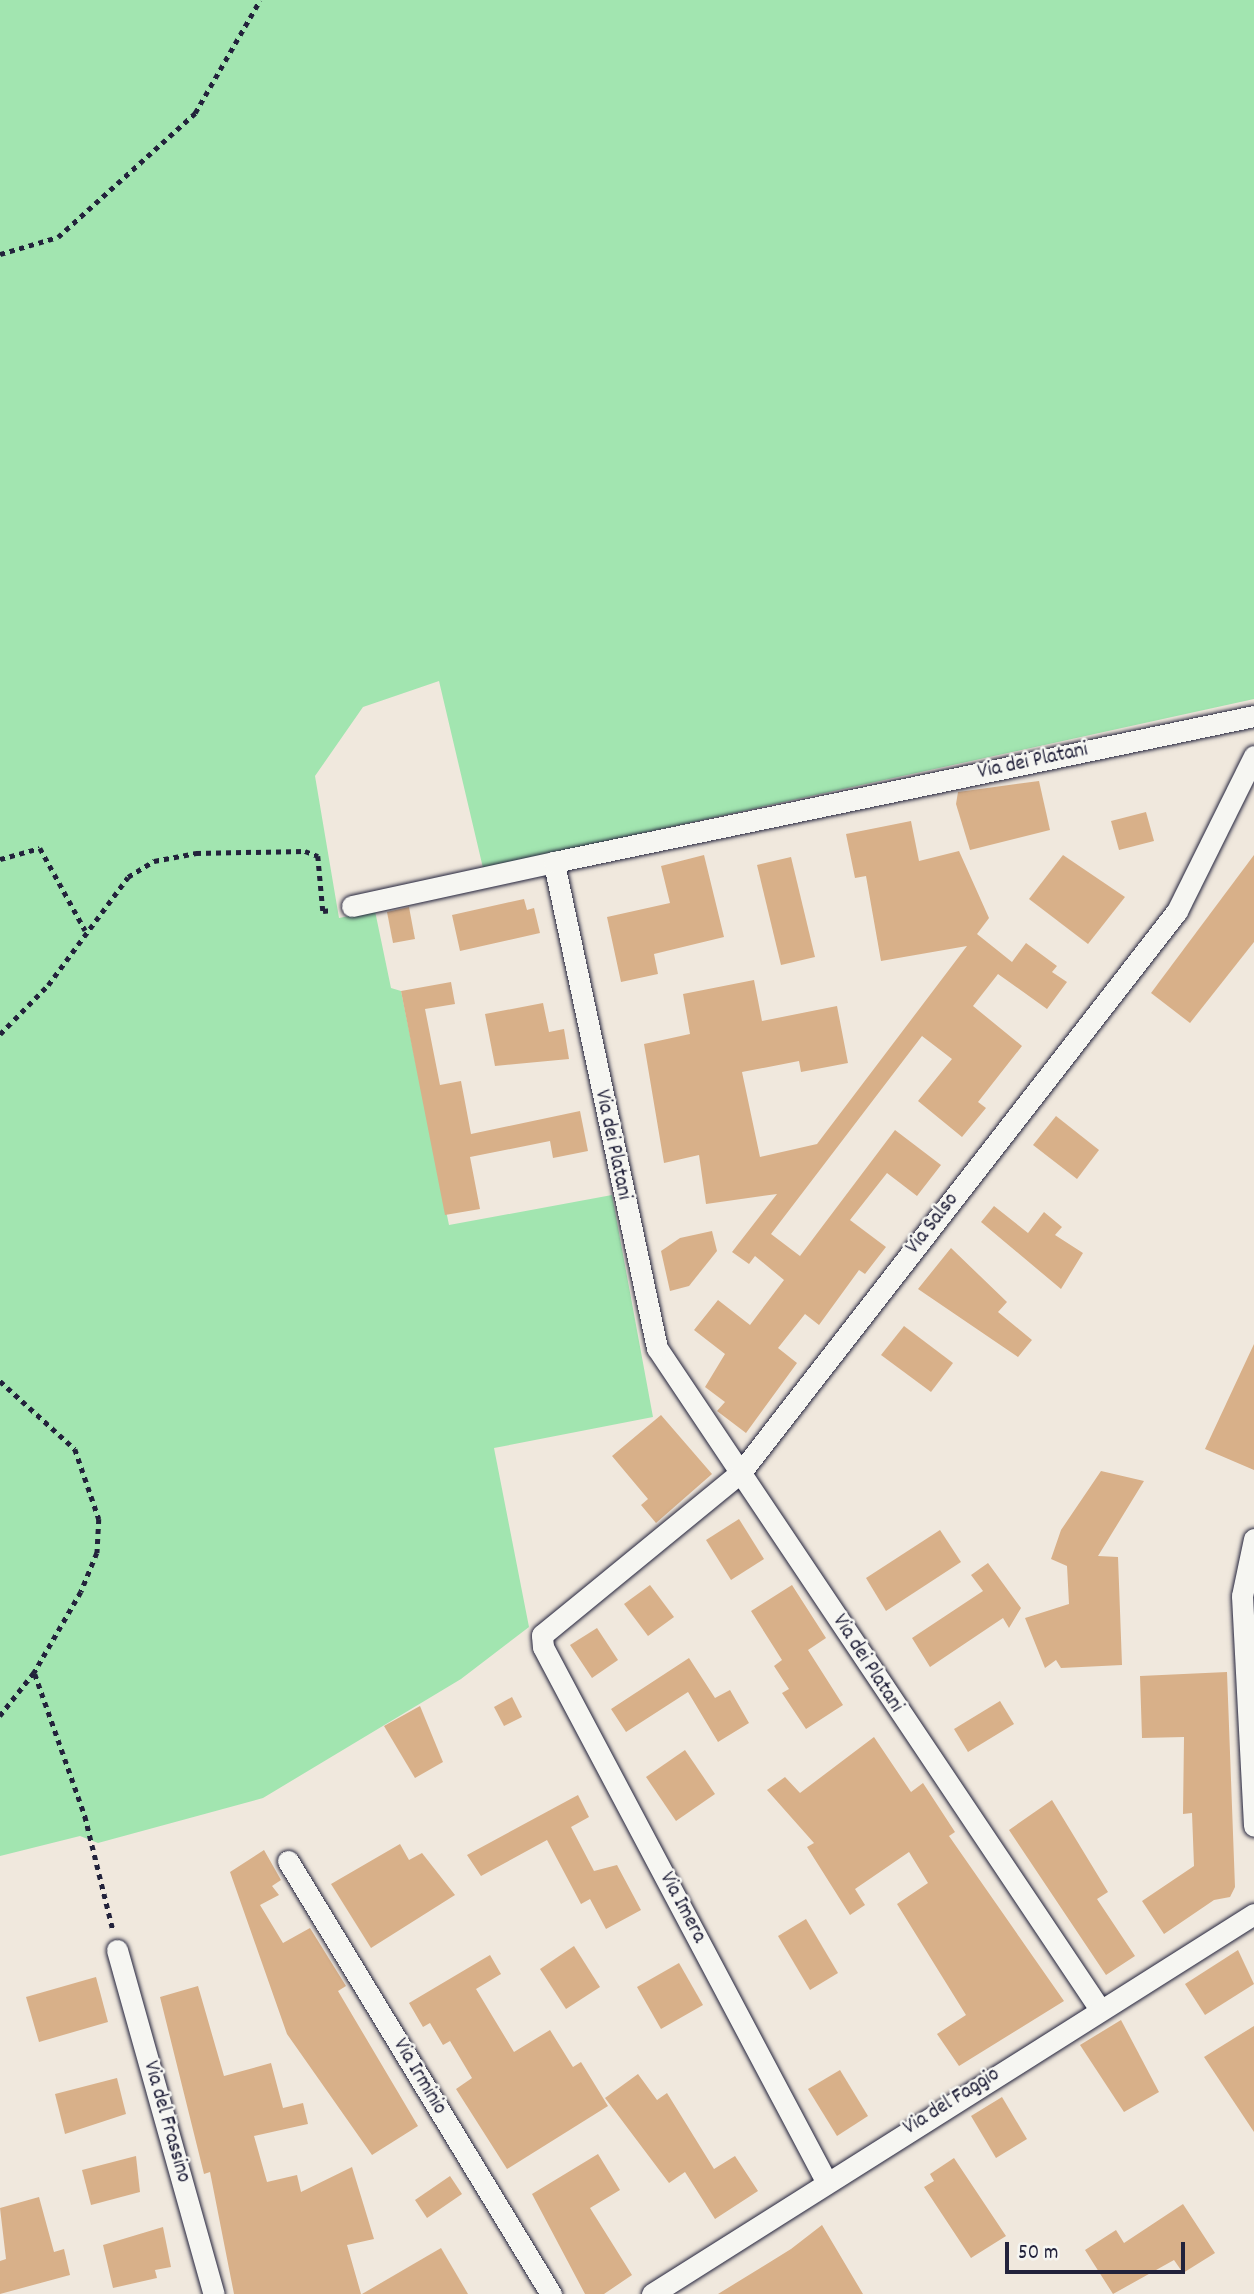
<!DOCTYPE html>
<html>
<head>
<meta charset="utf-8">
<style>
  body { margin:0 }
  #map { position:relative; width:1254px; height:2294px; overflow:hidden; background:#f0e8dd; font-family:Dekko,sans-serif }
  div>[style] { position:absolute }
  .green>* { inset:0; background:#a2e5b0 }
  .building>* { inset:0; background:#d8b089 }
  .path>* { height:4.5px; margin-top:-2.25px; transform-origin:0; background:repeating-linear-gradient(90deg,#22223b 0 5px,transparent 0 10px) }
  .roads { filter:drop-shadow(0 0 2px #22223b) drop-shadow(0 0 2px #22223b) }
  .minor>* { height:21px; margin:-10.5px; padding:0 10.5px; transform-origin:10.5px; border-radius:10.5px; background:#f6f6f2 }
  span { translate:-50% -50%; white-space:nowrap; text-align:center; line-height:1.15; -webkit-text-stroke:5px #f6f6f2; paint-order:stroke }
  .street-label { font-size:21px; color:#22223b }
  .scale { position:absolute; left:1005px; top:2242px; width:180px; height:32px; box-sizing:border-box; border:4px solid #22223b; border-top:0; padding-left:9px; font-size:21px; line-height:24px; white-space:nowrap; color:#22223b; -webkit-text-stroke:5px #f6f6f2; paint-order:stroke }
</style>
</head>
<body>
<div id="map">
  <div class="green">
    <i style="clip-path:polygon(0 0,1254px 0,1254px 699px,483px 868px,439px 681px,363px 707px,315px 776px,339px 918px,375px 911px,391px 988px,401px 991px,449px 1225px,612px 1195px,653px 1417px,494px 1448px,529px 1627px,461px 1679px,263px 1798px,98px 1843px,80px 1836px,0 1856px)"></i>
  </div>
  <div class="building">
    <i style="clip-path:polygon(1039px 781px,1050px 830px,970px 850px,956px 804px,958px 792px)"></i>
    <i style="clip-path:polygon(1146px 812px,1154px 841px,1119px 850px,1111px 821px)"></i>
    <i style="clip-path:polygon(911px 821px,919px 861px,959px 851px,989px 918px,977px 934px,1012px 962px,1026px 943px,1057px 966px,1052px 972px,1067px 982px,1047px 1009px,998px 974px,973px 1006px,1022px 1046px,978px 1102px,986px 1108px,962px 1137px,918px 1101px,952px 1059px,922px 1036px,771px 1234px,800px 1256px,895px 1130px,941px 1165px,917px 1196px,887px 1173px,850px 1220px,886px 1247px,865px 1274px,859px 1270px,819px 1325px,805px 1314px,778px 1348px,797px 1363px,746px 1433px,717px 1411px,725px 1402px,705px 1387px,725px 1354px,694px 1330px,718px 1300px,750px 1325px,784px 1280px,755px 1256px,749px 1264px,732px 1252px,777px 1194px,706px 1204px,699px 1155px,664px 1163px,644px 1044px,690px 1034px,683px 994px,754px 980px,762px 1021px,837px 1006px,848px 1063px,801px 1072px,799px 1061px,742px 1072px,760px 1157px,817px 1144px,967px 946px,881px 961px,866px 876px,855px 878px,846px 834px)"></i>
    <i style="clip-path:polygon(704px 855px,724px 937px,654px 954px,658px 974px,621px 982px,607px 917px,670px 903px,661px 866px)"></i>
    <i style="clip-path:polygon(1063px 855px,1125px 897px,1088px 944px,1029px 899px)"></i>
    <i style="clip-path:polygon(1254px 855px,1254px 942px,1190px 1023px,1151px 993px)"></i>
    <i style="clip-path:polygon(791px 857px,815px 957px,781px 965px,757px 865px)"></i>
    <i style="clip-path:polygon(524px 899px,527px 910px,534px 908px,540px 933px,460px 951px,452px 915px)"></i>
    <i style="clip-path:polygon(409px 907px,415px 939px,393px 943px,387px 912px)"></i>
    <i style="clip-path:polygon(451px 982px,455px 1004px,425px 1009px,440px 1085px,461px 1081px,471px 1134px,580px 1111px,588px 1151px,553px 1158px,550px 1141px,470px 1157px,480px 1209px,445px 1215px,401px 991px)"></i>
    <i style="clip-path:polygon(543px 1003px,549px 1032px,564px 1029px,569px 1059px,495px 1066px,485px 1014px)"></i>
    <i style="clip-path:polygon(1056px 1116px,1099px 1150px,1077px 1179px,1033px 1145px)"></i>
    <i style="clip-path:polygon(994px 1206px,1028px 1233px,1044px 1212px,1062px 1227px,1055px 1235px,1083px 1253px,1061px 1289px,981px 1222px)"></i>
    <i style="clip-path:polygon(712px 1231px,717px 1251px,689px 1286px,670px 1291px,661px 1251px,680px 1238px)"></i>
    <i style="clip-path:polygon(951px 1248px,1007px 1302px,998px 1312px,1032px 1340px,1018px 1357px,918px 1289px)"></i>
    <i style="clip-path:polygon(904px 1326px,953px 1363px,931px 1392px,881px 1355px)"></i>
    <i style="clip-path:polygon(1254px 1344px,1254px 1470px,1205px 1449px)"></i>
    <i style="clip-path:polygon(661px 1415px,712px 1474px,656px 1523px,641px 1505px,648px 1499px,612px 1456px)"></i>
    <i style="clip-path:polygon(1101px 1471px,1144px 1481px,1098px 1556px,1118px 1557px,1122px 1665px,1061px 1668px,1056px 1660px,1045px 1668px,1025px 1618px,1069px 1604px,1067px 1566px,1051px 1559px,1061px 1530px)"></i>
    <i style="clip-path:polygon(739px 1519px,764px 1559px,731px 1580px,706px 1540px)"></i>
    <i style="clip-path:polygon(940px 1530px,961px 1562px,886px 1611px,866px 1578px)"></i>
    <i style="clip-path:polygon(988px 1563px,1021px 1608px,1009px 1628px,1003px 1618px,930px 1667px,912px 1638px,983px 1591px,971px 1575px)"></i>
    <i style="clip-path:polygon(650px 1585px,674px 1617px,648px 1636px,624px 1604px)"></i>
    <i style="clip-path:polygon(792px 1585px,826px 1638px,808px 1650px,843px 1705px,806px 1729px,782px 1693px,789px 1689px,774px 1666px,782px 1660px,751px 1611px)"></i>
    <i style="clip-path:polygon(597px 1628px,618px 1660px,592px 1678px,570px 1645px)"></i>
    <i style="clip-path:polygon(689px 1658px,715px 1698px,730px 1690px,749px 1723px,718px 1742px,688px 1692px,626px 1732px,611px 1709px)"></i>
    <i style="clip-path:polygon(1227px 1672px,1235px 1887px,1230px 1897px,1214px 1900px,1164px 1934px,1142px 1901px,1194px 1866px,1192px 1813px,1183px 1814px,1184px 1737px,1142px 1738px,1140px 1676px)"></i>
    <i style="clip-path:polygon(512px 1697px,522px 1717px,504px 1726px,494px 1707px)"></i>
    <i style="clip-path:polygon(1000px 1701px,1014px 1724px,968px 1752px,954px 1729px)"></i>
    <i style="clip-path:polygon(420px 1706px,443px 1762px,415px 1778px,384px 1726px)"></i>
    <i style="clip-path:polygon(874px 1737px,911px 1792px,923px 1783px,955px 1832px,949px 1836px,1064px 2001px,959px 2066px,937px 2034px,966px 2015px,897px 1904px,928px 1883px,909px 1852px,855px 1889px,865px 1905px,850px 1915px,807px 1847px,814px 1843px,767px 1790px,785px 1777px,800px 1793px)"></i>
    <i style="clip-path:polygon(685px 1750px,715px 1794px,676px 1821px,646px 1777px)"></i>
    <i style="clip-path:polygon(578px 1795px,589px 1817px,571px 1827px,594px 1871px,617px 1865px,641px 1910px,606px 1929px,590px 1899px,581px 1904px,547px 1840px,481px 1876px,467px 1855px)"></i>
    <i style="clip-path:polygon(1052px 1800px,1108px 1892px,1097px 1899px,1135px 1956px,1106px 1975px,1009px 1830px)"></i>
    <i style="clip-path:polygon(400px 1844px,409px 1860px,422px 1853px,455px 1895px,371px 1948px,331px 1884px)"></i>
    <i style="clip-path:polygon(264px 1850px,281px 1880px,272px 1886px,279px 1895px,260px 1905px,283px 1943px,310px 1928px,346px 1986px,338px 1991px,418px 2126px,372px 2155px,287px 2034px,230px 1872px)"></i>
    <i style="clip-path:polygon(806px 1919px,838px 1973px,810px 1990px,778px 1936px)"></i>
    <i style="clip-path:polygon(574px 1946px,600px 1987px,566px 2009px,540px 1969px)"></i>
    <i style="clip-path:polygon(1238px 1950px,1254px 1984px,1205px 2015px,1185px 1984px)"></i>
    <i style="clip-path:polygon(490px 1955px,501px 1974px,476px 1989px,514px 2052px,550px 2030px,573px 2067px,581px 2062px,608px 2106px,507px 2169px,456px 2089px,472px 2078px,450px 2041px,443px 2045px,430px 2023px,423px 2027px,409px 2003px)"></i>
    <i style="clip-path:polygon(679px 1963px,703px 2005px,661px 2029px,637px 1987px)"></i>
    <i style="clip-path:polygon(96px 1977px,108px 2022px,39px 2042px,26px 1997px)"></i>
    <i style="clip-path:polygon(198px 1986px,224px 2076px,271px 2063px,283px 2108px,303px 2103px,308px 2124px,254px 2136px,267px 2182px,297px 2175px,301px 2192px,352px 2167px,374px 2239px,347px 2245px,361px 2294px,234px 2294px,210px 2172px,204px 2174px,160px 1997px)"></i>
    <i style="clip-path:polygon(1121px 2020px,1159px 2092px,1124px 2112px,1080px 2045px)"></i>
    <i style="clip-path:polygon(1254px 2026px,1254px 2132px,1204px 2057px)"></i>
    <i style="clip-path:polygon(840px 2070px,868px 2116px,837px 2136px,808px 2089px)"></i>
    <i style="clip-path:polygon(638px 2074px,657px 2100px,667px 2093px,714px 2169px,735px 2156px,758px 2191px,715px 2219px,685px 2172px,669px 2183px,605px 2098px)"></i>
    <i style="clip-path:polygon(117px 2078px,126px 2114px,65px 2134px,55px 2094px)"></i>
    <i style="clip-path:polygon(1002px 2097px,1027px 2139px,996px 2158px,971px 2116px)"></i>
    <i style="clip-path:polygon(598px 2154px,620px 2190px,590px 2208px,632px 2275px,604px 2294px,585px 2294px,532px 2194px)"></i>
    <i style="clip-path:polygon(136px 2156px,140px 2192px,91px 2205px,82px 2170px)"></i>
    <i style="clip-path:polygon(954px 2158px,1006px 2236px,971px 2258px,924px 2187px,934px 2181px,930px 2174px)"></i>
    <i style="clip-path:polygon(450px 2176px,462px 2194px,427px 2218px,415px 2200px)"></i>
    <i style="clip-path:polygon(39px 2197px,54px 2252px,64px 2249px,70px 2275px,0 2294px,0 2261px,6px 2259px,0 2208px)"></i>
    <i style="clip-path:polygon(1183px 2204px,1215px 2253px,1183px 2273px,1174px 2260px,1113px 2294px,1085px 2250px,1116px 2230px,1124px 2243px)"></i>
    <i style="clip-path:polygon(822px 2225px,863px 2294px,718px 2294px,791px 2249px)"></i>
    <i style="clip-path:polygon(163px 2227px,171px 2267px,155px 2270px,157px 2278px,113px 2288px,103px 2245px)"></i>
    <i style="clip-path:polygon(441px 2248px,468px 2294px,362px 2294px)"></i>
  </div>
  <div class="path">
    <i style="left:0;top:254px;width:60px;rotate:-16.3deg"></i>
    <i style="left:58px;top:237px;width:185px;rotate:-42.1deg"></i>
    <i style="left:195px;top:113px;width:130px;rotate:-60.1deg"></i>
    <i style="left:0;top:859px;width:41px;rotate:-15.4deg"></i>
    <i style="left:40px;top:848px;width:94px;rotate:61.2deg"></i>
    <i style="left:0;top:1034px;width:69px;rotate:-45.6deg"></i>
    <i style="left:48px;top:985px;width:134px;rotate:-53.5deg"></i>
    <i style="left:128px;top:877px;width:31px;rotate:-32deg"></i>
    <i style="left:154px;top:861px;width:43px;rotate:-10.8deg"></i>
    <i style="left:196px;top:853px;width:109px;rotate:-1.1deg"></i>
    <i style="left:305px;top:851px;width:14px;rotate:21deg"></i>
    <i style="left:318px;top:856px;width:55px;rotate:84.8deg"></i>
    <i style="left:323px;top:911px;width:9px;rotate:-6deg"></i>
    <i style="left:0;top:1381px;width:101px;rotate:42.2deg"></i>
    <i style="left:75px;top:1449px;width:74px;rotate:71.1deg"></i>
    <i style="left:99px;top:1519px;width:34px;rotate:93deg"></i>
    <i style="left:97px;top:1553px;width:42px;rotate:112.3deg"></i>
    <i style="left:81px;top:1592px;width:94px;rotate:120.1deg"></i>
    <i style="left:34px;top:1673px;width:55px;rotate:128.3deg"></i>
    <i style="left:35px;top:1674px;width:151px;rotate:70.6deg"></i>
    <i style="left:85px;top:1816px;width:117px;rotate:76.2deg"></i>
  </div>
  <div class="roads">
    <div class="minor">
      <i style="left:352px;top:906px;width:207px;rotate:-12.3deg"></i>
      <i style="left:1254px;top:1539px;width:58px;rotate:101.9deg"></i>
      <i style="left:1242px;top:1596px;width:230px;rotate:87deg"></i>
      <i style="left:288px;top:1861px;width:507px;rotate:58.73deg"></i>
      <i style="left:117px;top:1950px;width:357px;rotate:74.3deg"></i>
      <i style="left:1099px;top:2008px;width:794px;rotate:-123.81deg"></i>
      <i style="left:657px;top:1348px;width:497px;rotate:-102deg"></i>
      <i style="left:554px;top:862px;width:715px;rotate:-11.78deg"></i>
      <i style="left:826px;top:2181px;width:604px;rotate:-117.92deg"></i>
      <i style="left:543px;top:1647px;width:12px;rotate:-95deg"></i>
      <i style="left:542px;top:1635px;width:257px;rotate:-39.3deg"></i>
      <i style="left:741px;top:1472px;width:711px;rotate:-52.15deg"></i>
      <i style="left:1177px;top:911px;width:173px;rotate:-63.6deg"></i>
      <i style="left:652px;top:2294px;width:712px;rotate:-32.26deg"></i>
    </div>
  </div>
  <div class="street-label">
    <span style="left:1033px;top:762px;rotate:-12deg">Via dei Platani</span>
    <span style="left:612px;top:1145px;rotate:78deg">Via dei Platani</span>
    <span style="left:933px;top:1224px;rotate:-52deg">Via Salso</span>
    <span style="left:867px;top:1664px;rotate:57deg">Via dei Platani</span>
    <span style="left:682px;top:1908px;rotate:62deg">Via Imera</span>
    <span style="left:419px;top:2077px;rotate:59deg">Via Irminio</span>
    <span style="left:952px;top:2102px;rotate:-32deg">Via del Faggio</span>
    <span style="left:166px;top:2122px;rotate:74deg">Via del Frassino</span>
  </div>
  <div class="scale">50 m</div>
</div>
</body>
</html>
